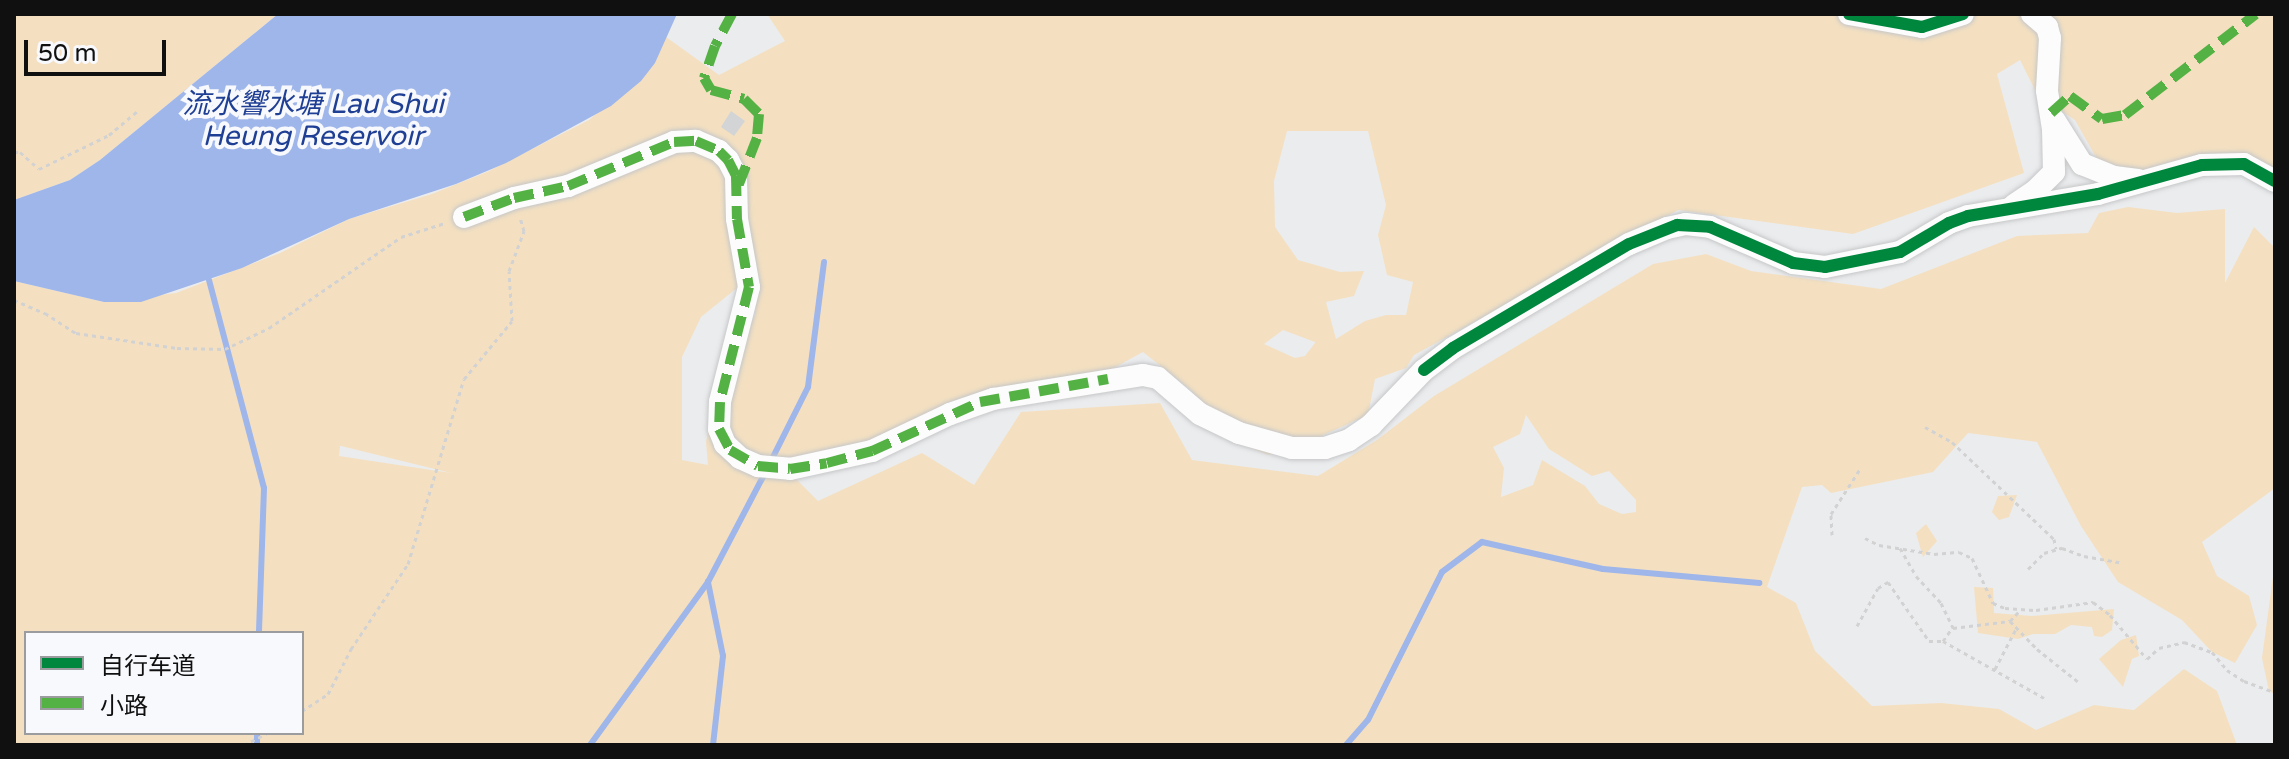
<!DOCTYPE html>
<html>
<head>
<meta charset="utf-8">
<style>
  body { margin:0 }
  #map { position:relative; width:2289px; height:759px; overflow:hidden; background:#ebecee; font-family:"Varela Round","Noto Sans SC",sans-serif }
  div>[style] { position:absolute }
  .green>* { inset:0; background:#f4e0c1 }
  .water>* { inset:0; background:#9fb6ea }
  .stream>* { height:6px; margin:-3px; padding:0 3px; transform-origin:3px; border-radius:3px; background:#9fb6ea }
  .building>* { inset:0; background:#d3d4d5 }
  .path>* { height:3px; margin-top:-1.5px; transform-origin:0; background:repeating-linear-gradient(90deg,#d2d2d3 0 4px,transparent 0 8px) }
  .roads { filter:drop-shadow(0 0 2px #c6c7c8) drop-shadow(0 0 2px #c6c7c8) }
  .minor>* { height:22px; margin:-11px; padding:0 11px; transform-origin:11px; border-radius:11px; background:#fcfcfc }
  .quiet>* { height:10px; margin-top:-5px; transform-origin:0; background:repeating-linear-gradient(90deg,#54b144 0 20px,transparent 0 30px) }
  .cycleway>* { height:12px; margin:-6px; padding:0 6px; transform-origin:6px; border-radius:6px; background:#00873e }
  span { translate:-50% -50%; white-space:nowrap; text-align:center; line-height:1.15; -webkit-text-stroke:8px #f8f9fc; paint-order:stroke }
  .water-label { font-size:28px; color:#1f3f94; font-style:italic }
  .frame { position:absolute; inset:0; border:16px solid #101011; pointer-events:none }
  .legend { position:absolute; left:24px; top:631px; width:280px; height:104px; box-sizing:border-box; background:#f8f9fc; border:2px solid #9b9c9e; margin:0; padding:10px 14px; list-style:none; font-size:24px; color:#101011 }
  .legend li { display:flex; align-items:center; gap:16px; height:40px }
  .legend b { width:40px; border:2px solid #9b9c9e }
  .scale { position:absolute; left:24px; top:40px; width:142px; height:36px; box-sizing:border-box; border:4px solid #101011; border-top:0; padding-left:10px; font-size:24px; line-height:28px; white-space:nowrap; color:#101011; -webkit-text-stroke:6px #f8f9fc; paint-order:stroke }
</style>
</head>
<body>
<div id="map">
  <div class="green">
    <i style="clip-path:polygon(14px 14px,278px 14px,100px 160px,70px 180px,14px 200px)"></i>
    <i style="clip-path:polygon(evenodd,767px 14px,2275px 14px,2275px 168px,2191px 166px,2154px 174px,2101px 166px,2075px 120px,2038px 96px,2020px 60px,1997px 74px,2024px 173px,1853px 234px,1678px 210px,1414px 355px,1406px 368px,1375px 379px,1368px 415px,1310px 441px,1268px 455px,1213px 432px,1192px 391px,1143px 352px,1064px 395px,978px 407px,796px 479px,818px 501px,922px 453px,974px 485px,1021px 412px,1160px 403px,1192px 460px,1318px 476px,1377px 440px,1434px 396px,1653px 264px,1706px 254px,1751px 271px,1881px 289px,2017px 236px,2088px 233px,2099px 213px,2128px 207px,2177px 213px,2225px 209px,2225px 283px,2254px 227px,2275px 248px,2275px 488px,2202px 542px,2217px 576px,2249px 596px,2257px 625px,2235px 663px,2212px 652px,2182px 620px,2118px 582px,2081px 526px,2037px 442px,1968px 433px,1933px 472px,1831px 493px,1822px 485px,1802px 487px,1767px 587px,1796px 603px,1815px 651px,1872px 706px,1941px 703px,1999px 709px,2036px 730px,2094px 705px,2134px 710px,2184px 669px,2217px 691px,2237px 745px,14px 745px,14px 281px,104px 302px,176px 293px,280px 253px,349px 219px,432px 194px,487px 172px,589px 120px,655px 63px,666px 37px,719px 75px,785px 41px,767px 14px,1287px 131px,1368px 131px,1386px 205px,1378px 235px,1387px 275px,1413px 282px,1406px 315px,1386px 315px,1365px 321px,1336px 339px,1326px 302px,1354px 296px,1364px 271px,1340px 272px,1298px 260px,1275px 227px,1274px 181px,1287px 131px,767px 14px,758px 271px,755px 315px,714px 404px,706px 442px,708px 465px,682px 460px,682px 357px,701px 317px,758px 271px,767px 14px,1283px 330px,1315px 342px,1315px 343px,1305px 356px,1295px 358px,1264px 344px,1283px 330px,767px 14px,1526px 415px,1549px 449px,1592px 476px,1609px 471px,1636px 500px,1636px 512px,1622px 514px,1599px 504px,1585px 486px,1542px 460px,1533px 485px,1501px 497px,1504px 468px,1493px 447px,1520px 434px,1526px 415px,767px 14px,340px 446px,341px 446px,451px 473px,339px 456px,340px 446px,767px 14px,26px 633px,302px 633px,302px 733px,26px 733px,26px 633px)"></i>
    <i style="clip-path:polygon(2017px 495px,2009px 517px,1999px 520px,1992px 512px,1998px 496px)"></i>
    <i style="clip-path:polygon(1926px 524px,1937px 541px,1923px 557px,1916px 533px)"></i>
    <i style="clip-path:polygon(2275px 562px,2275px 694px,2269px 691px,2262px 658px)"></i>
    <i style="clip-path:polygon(1974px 587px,1993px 588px,1994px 613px,2032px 616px,2114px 609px,2112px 630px,2102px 637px,2094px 636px,2092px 627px,2071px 625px,2055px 634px,2033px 634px,2018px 639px,1978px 633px)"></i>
    <i style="clip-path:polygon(2136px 635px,2139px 656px,2132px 659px,2123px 687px,2099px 659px,2121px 640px)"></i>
  </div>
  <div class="water">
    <i style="clip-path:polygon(278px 14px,677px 14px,655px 63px,641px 81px,611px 106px,506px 163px,456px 184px,349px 219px,242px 268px,141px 302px,104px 302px,14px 281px,14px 200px,70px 180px,100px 160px)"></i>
  </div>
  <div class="stream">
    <i style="left:209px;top:280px;width:215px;rotate:75.2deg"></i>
    <i style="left:264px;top:488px;width:145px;rotate:92deg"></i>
    <i style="left:770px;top:463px;width:85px;rotate:-63.4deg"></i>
    <i style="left:808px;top:387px;width:126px;rotate:-82.7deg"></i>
    <i style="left:257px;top:745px;width:12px;rotate:-90deg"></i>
    <i style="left:590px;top:745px;width:201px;rotate:-54.1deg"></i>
    <i style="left:713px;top:745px;width:90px;rotate:-83.6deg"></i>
    <i style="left:723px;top:656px;width:76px;rotate:-101.5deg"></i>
    <i style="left:708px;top:582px;width:123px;rotate:-62.4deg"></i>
    <i style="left:1346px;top:745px;width:33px;rotate:-49deg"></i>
    <i style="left:1368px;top:720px;width:165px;rotate:-63.4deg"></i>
    <i style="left:1442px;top:572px;width:50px;rotate:-36.9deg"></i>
    <i style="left:1482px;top:542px;width:124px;rotate:12.6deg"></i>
    <i style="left:1603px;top:569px;width:157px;rotate:5.1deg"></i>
  </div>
  <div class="building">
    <i style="clip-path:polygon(731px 111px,745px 121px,734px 136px,721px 127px)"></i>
  </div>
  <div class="path">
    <i style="left:14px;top:152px;width:6px"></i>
    <i style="left:20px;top:152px;width:25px;rotate:42deg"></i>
    <i style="left:39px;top:169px;width:78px;rotate:-25.9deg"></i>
    <i style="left:109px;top:135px;width:39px;rotate:-40deg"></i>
    <i style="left:14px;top:300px;width:34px;rotate:23deg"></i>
    <i style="left:45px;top:313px;width:37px;rotate:33deg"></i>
    <i style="left:76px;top:333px;width:102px;rotate:8.4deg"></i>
    <i style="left:177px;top:348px;width:48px;rotate:1.2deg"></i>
    <i style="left:225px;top:349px;width:49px;rotate:-25.5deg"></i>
    <i style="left:269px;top:328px;width:160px;rotate:-34.6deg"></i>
    <i style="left:401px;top:237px;width:46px;rotate:-17.7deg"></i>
    <i style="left:1925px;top:427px;width:31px;rotate:29deg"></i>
    <i style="left:1952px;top:442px;width:141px;rotate:43.6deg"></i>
    <i style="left:2054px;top:539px;width:10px;rotate:79deg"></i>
    <i style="left:1832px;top:535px;width:21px;rotate:-93deg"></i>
    <i style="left:1831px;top:514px;width:54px;rotate:-57.2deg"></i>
    <i style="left:1865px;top:538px;width:16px;rotate:27deg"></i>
    <i style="left:1879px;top:545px;width:56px;rotate:9.3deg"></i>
    <i style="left:1934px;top:554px;width:25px;rotate:-5deg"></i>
    <i style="left:1959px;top:552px;width:14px;rotate:25deg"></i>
    <i style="left:1972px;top:558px;width:50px;rotate:65deg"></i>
    <i style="left:1993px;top:603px;width:13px;rotate:23deg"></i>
    <i style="left:2005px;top:608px;width:31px;rotate:4deg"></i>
    <i style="left:2036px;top:610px;width:58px;rotate:-8deg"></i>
    <i style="left:2093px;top:602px;width:21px;rotate:37deg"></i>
    <i style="left:2110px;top:615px;width:57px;rotate:49.9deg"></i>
    <i style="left:2147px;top:659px;width:16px;rotate:-43deg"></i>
    <i style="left:2159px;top:648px;width:26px;rotate:-13deg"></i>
    <i style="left:2184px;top:642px;width:30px;rotate:20deg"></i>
    <i style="left:2212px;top:652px;width:23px;rotate:50deg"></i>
    <i style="left:2227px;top:670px;width:20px;rotate:33deg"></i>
    <i style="left:2244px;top:681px;width:33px;rotate:20deg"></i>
    <i style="left:1900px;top:548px;width:32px;rotate:60deg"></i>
    <i style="left:1916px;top:576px;width:37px;rotate:47deg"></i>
    <i style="left:1941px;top:603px;width:28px;rotate:64deg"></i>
    <i style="left:1953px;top:628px;width:57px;rotate:-7deg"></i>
    <i style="left:2010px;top:621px;width:39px;rotate:46deg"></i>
    <i style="left:2037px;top:649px;width:56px;rotate:38.5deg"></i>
    <i style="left:2028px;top:569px;width:23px;rotate:-45deg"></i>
    <i style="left:2044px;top:553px;width:19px;rotate:-16deg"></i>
    <i style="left:2062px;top:548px;width:23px;rotate:20deg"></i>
    <i style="left:2084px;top:556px;width:36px;rotate:10deg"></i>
    <i style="left:2010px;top:621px;width:16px;rotate:-47deg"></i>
    <i style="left:1857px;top:626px;width:43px;rotate:-61.1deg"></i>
    <i style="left:1878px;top:588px;width:12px;rotate:-31deg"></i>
    <i style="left:1888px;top:582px;width:72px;rotate:55.2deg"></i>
    <i style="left:1929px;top:641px;width:14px"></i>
    <i style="left:1943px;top:641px;width:116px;rotate:29.4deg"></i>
    <i style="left:1943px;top:641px;width:16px;rotate:-55deg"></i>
    <i style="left:1995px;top:669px;width:47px;rotate:-62.4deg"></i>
    <i style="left:302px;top:711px;width:31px;rotate:-33deg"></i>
    <i style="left:328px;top:694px;width:51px;rotate:-62.9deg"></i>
    <i style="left:351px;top:649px;width:102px;rotate:-56.2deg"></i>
    <i style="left:408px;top:564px;width:193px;rotate:-73.2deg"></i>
    <i style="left:464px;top:379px;width:75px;rotate:-50.4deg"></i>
    <i style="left:512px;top:321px;width:50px;rotate:-93.4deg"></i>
    <i style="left:509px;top:271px;width:43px;rotate:-69.4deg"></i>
    <i style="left:524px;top:231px;width:15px;rotate:-106deg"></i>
    <i style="left:244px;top:745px;width:27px;rotate:-27deg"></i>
  </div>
  <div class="roads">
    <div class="minor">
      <i style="left:1849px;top:14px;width:74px;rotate:10.1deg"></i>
      <i style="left:1922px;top:27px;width:43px;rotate:-17.6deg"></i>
      <i style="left:2055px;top:121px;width:51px;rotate:57.9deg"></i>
      <i style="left:2082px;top:164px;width:35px;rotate:22deg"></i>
      <i style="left:2114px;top:177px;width:24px;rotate:7deg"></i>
      <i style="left:2014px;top:205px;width:25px;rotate:-34deg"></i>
      <i style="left:2035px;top:191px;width:27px;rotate:-45deg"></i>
      <i style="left:2054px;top:172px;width:43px;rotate:-91.3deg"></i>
      <i style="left:2053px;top:129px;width:39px;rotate:-99deg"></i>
      <i style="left:2047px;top:90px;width:52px;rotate:-86.7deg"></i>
      <i style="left:2050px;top:38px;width:11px;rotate:-105deg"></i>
      <i style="left:2047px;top:27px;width:20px;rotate:-139deg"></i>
      <i style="left:464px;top:217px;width:53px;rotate:-20.8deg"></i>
      <i style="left:514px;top:198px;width:55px;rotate:-12.5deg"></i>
      <i style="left:568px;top:186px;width:115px;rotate:-22.5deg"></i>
      <i style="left:674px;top:142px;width:22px;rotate:-3deg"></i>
      <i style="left:696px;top:141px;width:25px;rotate:23deg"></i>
      <i style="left:719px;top:151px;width:13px;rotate:45deg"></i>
      <i style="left:728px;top:160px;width:18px;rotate:63deg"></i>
      <i style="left:736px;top:176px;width:43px;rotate:88.7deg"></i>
      <i style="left:737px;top:219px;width:69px;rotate:80deg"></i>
      <i style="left:749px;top:287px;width:119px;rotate:104.2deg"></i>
      <i style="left:720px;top:402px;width:27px;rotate:92deg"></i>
      <i style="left:719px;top:429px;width:16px;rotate:68deg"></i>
      <i style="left:725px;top:444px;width:21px;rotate:43deg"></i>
      <i style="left:740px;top:458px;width:20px;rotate:24deg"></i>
      <i style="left:758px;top:466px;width:32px;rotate:5deg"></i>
      <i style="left:790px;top:469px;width:84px;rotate:-12.4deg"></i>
      <i style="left:872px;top:451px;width:86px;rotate:-25.4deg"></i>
      <i style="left:950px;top:414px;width:46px;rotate:-19.2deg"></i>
      <i style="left:993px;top:399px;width:152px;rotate:-9.1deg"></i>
      <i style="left:1143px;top:375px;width:15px;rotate:11deg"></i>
      <i style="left:1158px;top:378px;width:55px;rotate:40.6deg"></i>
      <i style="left:1200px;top:414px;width:43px;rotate:26deg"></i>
      <i style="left:1239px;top:433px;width:55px;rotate:15.8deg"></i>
      <i style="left:1292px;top:448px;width:33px"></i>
      <i style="left:1325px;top:448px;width:25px;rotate:-18deg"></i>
      <i style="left:1349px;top:440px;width:27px;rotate:-34deg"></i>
      <i style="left:1371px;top:425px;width:76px;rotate:-46.1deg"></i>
      <i style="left:1424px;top:370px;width:36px;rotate:-37deg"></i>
      <i style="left:1453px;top:348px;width:204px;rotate:-30.6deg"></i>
      <i style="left:1629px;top:244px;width:41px;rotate:-22.8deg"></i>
      <i style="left:1667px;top:228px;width:19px;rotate:-12deg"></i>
      <i style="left:1686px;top:224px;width:24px;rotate:7deg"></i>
      <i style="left:1710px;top:227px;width:90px;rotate:23.4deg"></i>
      <i style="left:1793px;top:263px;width:32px;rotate:7deg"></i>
      <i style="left:1825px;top:267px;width:76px;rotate:-11.3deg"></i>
      <i style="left:1900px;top:252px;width:57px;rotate:-30.6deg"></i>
      <i style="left:1949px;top:223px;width:20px;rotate:-20deg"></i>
      <i style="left:1968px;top:216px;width:132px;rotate:-9.6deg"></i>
      <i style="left:2098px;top:194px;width:108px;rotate:-15.6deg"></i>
      <i style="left:2202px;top:165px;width:42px;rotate:-1.4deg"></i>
      <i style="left:2244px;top:164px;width:35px;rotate:29deg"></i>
    </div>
  </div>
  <div class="quiet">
    <i style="left:732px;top:14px;width:36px;rotate:118deg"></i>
    <i style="left:715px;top:46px;width:34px;rotate:109deg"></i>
    <i style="left:704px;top:78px;width:14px;rotate:60deg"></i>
    <i style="left:711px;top:90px;width:34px;rotate:15deg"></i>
    <i style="left:744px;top:99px;width:21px;rotate:45deg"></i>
    <i style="left:759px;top:114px;width:24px;rotate:95deg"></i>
    <i style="left:757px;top:138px;width:55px;rotate:111.4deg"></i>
    <i style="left:2051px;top:113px;width:25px;rotate:-42deg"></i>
    <i style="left:2070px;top:96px;width:39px;rotate:36deg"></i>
    <i style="left:2102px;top:119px;width:23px;rotate:-10deg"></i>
    <i style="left:2125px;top:115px;width:165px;rotate:-37.6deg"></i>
    <i style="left:464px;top:217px;width:53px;rotate:-20.8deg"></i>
    <i style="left:514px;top:198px;width:55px;rotate:-12.5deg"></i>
    <i style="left:568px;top:186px;width:115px;rotate:-22.5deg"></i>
    <i style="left:674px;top:142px;width:22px;rotate:-3deg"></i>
    <i style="left:696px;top:141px;width:25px;rotate:23deg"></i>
    <i style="left:719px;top:151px;width:13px;rotate:45deg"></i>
    <i style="left:728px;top:160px;width:18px;rotate:63deg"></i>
    <i style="left:736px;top:176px;width:43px;rotate:88.7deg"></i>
    <i style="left:737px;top:219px;width:69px;rotate:80deg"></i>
    <i style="left:749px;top:287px;width:119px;rotate:104.2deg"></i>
    <i style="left:720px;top:402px;width:27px;rotate:92deg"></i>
    <i style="left:719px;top:429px;width:24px;rotate:62deg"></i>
    <i style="left:730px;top:450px;width:32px;rotate:30deg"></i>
    <i style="left:758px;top:466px;width:32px;rotate:5deg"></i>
    <i style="left:790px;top:469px;width:37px;rotate:-9deg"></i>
    <i style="left:827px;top:463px;width:47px;rotate:-14.9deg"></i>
    <i style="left:872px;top:451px;width:119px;rotate:-24.4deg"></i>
    <i style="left:980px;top:402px;width:130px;rotate:-10.2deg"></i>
  </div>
  <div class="cycleway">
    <i style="left:1849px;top:14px;width:74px;rotate:10.1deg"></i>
    <i style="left:1922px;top:27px;width:43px;rotate:-17.6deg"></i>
    <i style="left:1424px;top:370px;width:36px;rotate:-37deg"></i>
    <i style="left:1453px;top:348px;width:204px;rotate:-30.6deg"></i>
    <i style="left:1629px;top:244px;width:52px;rotate:-21.6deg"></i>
    <i style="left:1677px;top:225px;width:33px;rotate:3deg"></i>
    <i style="left:1710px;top:227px;width:90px;rotate:23.4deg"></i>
    <i style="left:1793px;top:263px;width:32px;rotate:7deg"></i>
    <i style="left:1825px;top:267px;width:76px;rotate:-11.3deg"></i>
    <i style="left:1900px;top:252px;width:57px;rotate:-30.6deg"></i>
    <i style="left:1949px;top:223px;width:20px;rotate:-20deg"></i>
    <i style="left:1968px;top:216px;width:132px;rotate:-9.6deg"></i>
    <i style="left:2098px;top:194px;width:108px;rotate:-15.6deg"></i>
    <i style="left:2202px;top:165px;width:42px;rotate:-1.4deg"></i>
    <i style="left:2244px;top:164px;width:35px;rotate:29deg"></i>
  </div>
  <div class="water-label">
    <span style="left:313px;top:120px">流水響水塘 Lau Shui<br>Heung Reservoir</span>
  </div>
  <div class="frame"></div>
  <ul class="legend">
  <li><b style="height:10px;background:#00873e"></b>自行车道</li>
  <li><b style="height:10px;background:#54b144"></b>小路</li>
  </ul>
  <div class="scale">50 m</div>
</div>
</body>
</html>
